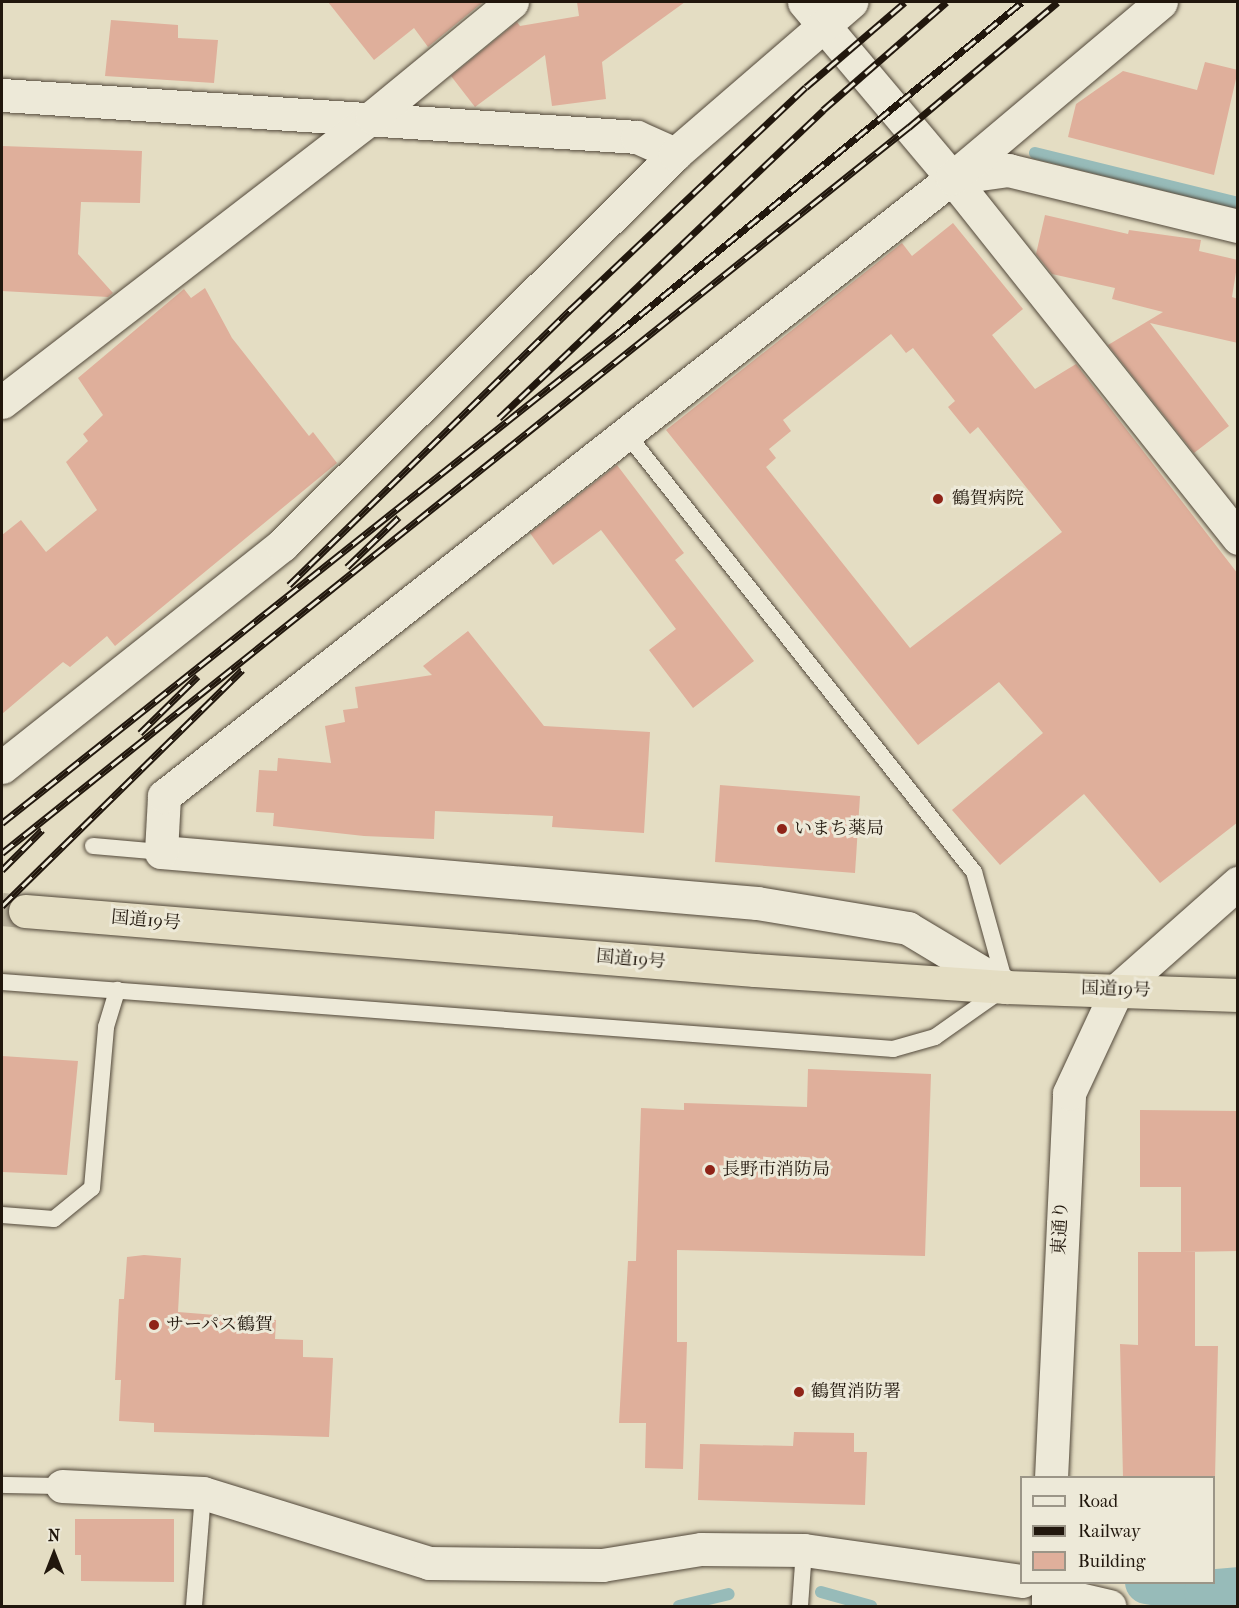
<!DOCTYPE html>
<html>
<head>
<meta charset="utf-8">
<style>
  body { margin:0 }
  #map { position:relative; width:1239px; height:1608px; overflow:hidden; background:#e4ddc3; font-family:"IM FELL French Canon","Noto Serif JP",serif }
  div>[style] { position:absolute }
  .stream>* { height:12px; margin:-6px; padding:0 6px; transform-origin:6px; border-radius:6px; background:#97bbb9 }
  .canal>* { height:44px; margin:-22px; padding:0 22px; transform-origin:22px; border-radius:22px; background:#97bbb9 }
  .building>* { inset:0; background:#dfaf9b }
  .highway-tunnel>* { height:33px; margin-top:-16.5px; transform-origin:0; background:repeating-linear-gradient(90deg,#bdb59f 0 33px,transparent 0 49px) }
  .roads { filter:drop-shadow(0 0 2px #52483a) drop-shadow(0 0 2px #52483a) }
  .lane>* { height:16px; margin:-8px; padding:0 8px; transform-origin:8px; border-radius:8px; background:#ede9d8 }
  .street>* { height:33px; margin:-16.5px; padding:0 16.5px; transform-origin:16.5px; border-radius:16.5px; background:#ede9d8 }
  .secondary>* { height:33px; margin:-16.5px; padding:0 16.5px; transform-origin:16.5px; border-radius:16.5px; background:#ede9d8 }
  .highway>* { height:33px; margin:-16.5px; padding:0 16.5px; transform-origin:16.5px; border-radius:16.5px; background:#e4ddc3 }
  .rail>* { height:7px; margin-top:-3.5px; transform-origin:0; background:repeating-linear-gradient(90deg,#ede9d8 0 14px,#21170d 0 28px); box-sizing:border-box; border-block:2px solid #21170d }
  .dots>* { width:16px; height:16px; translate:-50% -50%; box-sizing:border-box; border:3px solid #ede9d8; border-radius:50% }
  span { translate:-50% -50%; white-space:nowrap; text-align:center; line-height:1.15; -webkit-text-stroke:6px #ede9d8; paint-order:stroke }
  .poi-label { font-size:18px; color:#21170d }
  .left { translate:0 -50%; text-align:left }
  .street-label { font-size:18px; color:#21170d }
  .frame { position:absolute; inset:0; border:3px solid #21170d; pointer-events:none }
  .legend { position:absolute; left:1020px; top:1476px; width:195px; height:108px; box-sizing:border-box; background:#ede9d8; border:2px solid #9b9587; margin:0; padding:8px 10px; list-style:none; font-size:18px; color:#21170d }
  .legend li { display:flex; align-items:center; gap:12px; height:30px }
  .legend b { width:30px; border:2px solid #9b9587 }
  .north { position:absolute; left:24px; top:1524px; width:60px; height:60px; -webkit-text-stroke:4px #ede9d8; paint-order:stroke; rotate:0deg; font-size:16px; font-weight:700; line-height:24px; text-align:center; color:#21170d }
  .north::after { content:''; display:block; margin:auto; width:21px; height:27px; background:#21170d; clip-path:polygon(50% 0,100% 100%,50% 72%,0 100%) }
</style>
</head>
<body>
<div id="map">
  <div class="stream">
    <i style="left:1035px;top:153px;width:209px;rotate:13.8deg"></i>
    <i style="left:821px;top:1592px;width:52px;rotate:15.6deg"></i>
    <i style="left:679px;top:1606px;width:51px;rotate:-13.5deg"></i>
  </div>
  <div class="canal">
    <i style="left:1147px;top:1582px;width:60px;rotate:9.6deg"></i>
    <i style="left:1206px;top:1592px;width:32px;rotate:-5deg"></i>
  </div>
  <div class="building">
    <i style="clip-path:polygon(328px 2px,483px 2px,428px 47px,414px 28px,374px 60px)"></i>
    <i style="clip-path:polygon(577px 2px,685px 2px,602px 62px,606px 99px,552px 106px,545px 55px,475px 107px,451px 76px,517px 22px,520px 26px,579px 16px)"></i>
    <i style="clip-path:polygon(111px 20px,178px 25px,178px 38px,218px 40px,214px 83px,105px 76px)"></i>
    <i style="clip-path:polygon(1205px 62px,1238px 70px,1214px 175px,1068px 137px,1076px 104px,1123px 71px,1197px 90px)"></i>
    <i style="clip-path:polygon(2px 146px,142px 151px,140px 203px,81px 202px,78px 254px,113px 293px,108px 297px,2px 291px)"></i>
    <i style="clip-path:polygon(1045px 215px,1128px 234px,1129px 230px,1201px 240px,1199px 251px,1238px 260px,1232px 297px,1238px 299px,1238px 343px,1150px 323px,1229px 426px,1194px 453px,1108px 345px,1163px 312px,1112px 299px,1115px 288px,1052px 274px,1036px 254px)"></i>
    <i style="clip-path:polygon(evenodd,953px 223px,1023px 309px,992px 335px,1035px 389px,1076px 364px,1238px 574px,1238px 822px,1160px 883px,1084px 794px,1000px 865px,952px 810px,1043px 733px,999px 682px,918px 745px,666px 430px,902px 243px,912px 256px,953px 223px,891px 334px,906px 353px,913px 348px,955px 401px,948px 407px,970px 434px,978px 427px,1062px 532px,910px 648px,766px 467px,776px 458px,769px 449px,791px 431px,783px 420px,891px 334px)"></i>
    <i style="clip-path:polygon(205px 288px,232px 338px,309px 436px,313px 432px,337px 463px,115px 646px,107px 636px,70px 667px,63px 662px,2px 714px,2px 535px,21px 520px,46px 552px,97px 510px,66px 462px,88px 441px,83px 434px,103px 415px,78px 378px,184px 289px,191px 298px)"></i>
    <i style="clip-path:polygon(617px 465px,684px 553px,675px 560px,754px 661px,693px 708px,649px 650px,676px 629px,601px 530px,553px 565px,530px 533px)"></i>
    <i style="clip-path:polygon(468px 631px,544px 726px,650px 732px,644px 833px,552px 827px,553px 816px,435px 811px,434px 839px,364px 836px,273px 826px,274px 813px,256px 812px,259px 770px,277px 771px,278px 758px,331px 763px,325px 726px,345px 722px,343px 710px,358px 708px,355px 687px,432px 675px,423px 666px)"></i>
    <i style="clip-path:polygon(720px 785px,860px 796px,855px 873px,715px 862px)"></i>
    <i style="clip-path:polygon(2px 1056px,78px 1061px,67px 1175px,2px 1172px)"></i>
    <i style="clip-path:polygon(808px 1069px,931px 1074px,925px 1256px,677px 1250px,677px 1342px,687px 1342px,683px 1469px,645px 1468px,646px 1423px,619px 1423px,628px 1261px,636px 1261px,641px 1108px,684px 1110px,684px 1103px,807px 1107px)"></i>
    <i style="clip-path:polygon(1140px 1110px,1238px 1111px,1238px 1251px,1181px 1252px,1181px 1187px,1140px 1187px)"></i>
    <i style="clip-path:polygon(1138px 1252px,1195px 1252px,1195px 1346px,1218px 1346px,1215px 1478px,1123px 1478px,1120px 1344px,1138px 1345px)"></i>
    <i style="clip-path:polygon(144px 1255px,181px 1258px,178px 1312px,276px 1320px,275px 1339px,303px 1340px,303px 1357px,333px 1358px,329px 1437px,154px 1432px,154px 1423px,119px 1421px,121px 1380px,115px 1380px,119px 1299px,124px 1299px,127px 1257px)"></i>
    <i style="clip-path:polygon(794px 1432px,854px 1433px,854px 1452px,867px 1452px,865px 1505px,698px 1500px,700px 1444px,793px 1446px)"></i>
    <i style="clip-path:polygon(75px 1519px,174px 1519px,174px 1582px,81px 1581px,81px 1555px,75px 1555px)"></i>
  </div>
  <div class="highway-tunnel">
    <i style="left:2px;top:909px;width:23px;rotate:5deg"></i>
  </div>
  <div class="roads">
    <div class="lane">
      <i style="left:93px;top:846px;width:68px;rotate:5deg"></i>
      <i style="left:2px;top:982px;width:894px;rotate:4.3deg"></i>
      <i style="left:893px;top:1049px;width:44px;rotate:-15.9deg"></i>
      <i style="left:935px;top:1037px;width:87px;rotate:-35.2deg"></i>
      <i style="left:1006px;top:987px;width:119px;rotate:-105.5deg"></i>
      <i style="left:974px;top:872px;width:560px;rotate:-128.4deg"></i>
      <i style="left:2px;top:1215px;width:52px;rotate:4.4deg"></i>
      <i style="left:54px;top:1219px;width:49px;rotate:-39.2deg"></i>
      <i style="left:92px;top:1188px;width:162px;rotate:-85deg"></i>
      <i style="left:106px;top:1027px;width:39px;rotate:-73deg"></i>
      <i style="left:2px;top:1485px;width:60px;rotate:1deg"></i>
      <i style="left:194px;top:1606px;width:113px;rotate:-85.4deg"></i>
      <i style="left:800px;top:1606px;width:56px;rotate:-85.9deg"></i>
    </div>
    <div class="street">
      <i style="left:804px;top:2px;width:230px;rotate:49.9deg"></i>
      <i style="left:952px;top:178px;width:460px;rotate:51.5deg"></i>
      <i style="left:2px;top:95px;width:636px;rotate:3.78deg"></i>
      <i style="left:637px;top:137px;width:42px;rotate:24.1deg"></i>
      <i style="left:952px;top:178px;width:57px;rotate:-8.1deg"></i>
      <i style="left:1008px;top:170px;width:237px;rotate:13.7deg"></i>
      <i style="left:2px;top:402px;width:467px;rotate:-37.6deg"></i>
      <i style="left:372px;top:117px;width:181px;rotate:-39.4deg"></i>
      <i style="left:2px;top:767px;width:357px;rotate:-38.4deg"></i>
      <i style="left:282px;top:545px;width:554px;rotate:-44.85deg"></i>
      <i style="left:675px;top:154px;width:233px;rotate:-40.8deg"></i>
      <i style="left:1006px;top:987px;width:114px;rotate:-149deg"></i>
      <i style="left:908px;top:928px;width:153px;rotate:-170.6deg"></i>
      <i style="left:757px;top:903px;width:598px;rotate:-175.11deg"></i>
      <i style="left:161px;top:852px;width:56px;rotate:-86.9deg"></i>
      <i style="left:164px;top:796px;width:1001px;rotate:-38.11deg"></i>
      <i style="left:952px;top:178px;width:273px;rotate:-40.1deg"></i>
      <i style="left:62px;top:1486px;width:141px;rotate:2.8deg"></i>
      <i style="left:203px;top:1493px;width:237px;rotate:17.2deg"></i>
      <i style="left:429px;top:1563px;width:173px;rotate:0.7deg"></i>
      <i style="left:602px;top:1565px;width:100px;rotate:-9.2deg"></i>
      <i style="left:701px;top:1549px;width:103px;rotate:0.6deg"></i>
      <i style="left:804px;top:1550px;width:220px;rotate:8.1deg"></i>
      <i style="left:1049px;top:1592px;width:62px;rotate:13.1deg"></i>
    </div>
    <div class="secondary">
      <i style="left:1051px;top:1478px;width:385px;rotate:-87.3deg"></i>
      <i style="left:1069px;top:1093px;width:114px;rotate:-65deg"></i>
      <i style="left:1117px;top:990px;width:162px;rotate:-41.5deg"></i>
      <i style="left:1048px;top:1582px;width:24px;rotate:90deg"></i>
    </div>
    <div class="highway">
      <i style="left:25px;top:911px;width:732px;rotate:4.62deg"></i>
      <i style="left:755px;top:970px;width:252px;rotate:3.9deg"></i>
      <i style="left:1006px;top:987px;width:232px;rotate:2deg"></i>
    </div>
  </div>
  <div class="rail">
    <i style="left:499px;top:418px;width:447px;rotate:-43.5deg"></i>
    <i style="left:823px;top:110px;width:164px;rotate:-41.1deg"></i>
    <i style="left:347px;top:567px;width:72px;rotate:-43.9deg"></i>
    <i style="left:289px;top:585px;width:395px;rotate:-44.4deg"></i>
    <i style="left:571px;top:309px;width:323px;rotate:-43.4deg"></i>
    <i style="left:806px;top:87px;width:130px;rotate:-40.6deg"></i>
    <i style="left:140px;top:733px;width:81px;rotate:-44.5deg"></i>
    <i style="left:2px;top:823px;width:787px;rotate:-38.5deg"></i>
    <i style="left:618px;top:333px;width:522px;rotate:-39.33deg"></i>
    <i style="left:2px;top:853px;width:1162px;rotate:-38.68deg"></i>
    <i style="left:909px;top:127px;width:194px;rotate:-40deg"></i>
    <i style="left:2px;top:870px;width:57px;rotate:-45deg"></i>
    <i style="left:2px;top:906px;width:337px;rotate:-44.5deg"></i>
  </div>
  <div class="dots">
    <i style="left:938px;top:499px;background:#8f2418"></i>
    <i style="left:782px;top:829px;background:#8f2418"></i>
    <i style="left:710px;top:1170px;background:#8f2418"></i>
    <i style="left:154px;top:1325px;background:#8f2418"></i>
    <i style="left:799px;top:1392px;background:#8f2418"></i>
  </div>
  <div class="poi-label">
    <span class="left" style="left:952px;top:499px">鶴賀病院</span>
    <span class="left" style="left:794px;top:829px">いまち薬局</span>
    <span class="left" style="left:722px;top:1170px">長野市消防局</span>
    <span class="left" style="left:166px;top:1325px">サーパス鶴賀</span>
    <span class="left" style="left:811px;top:1392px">鶴賀消防署</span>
  </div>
  <div class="street-label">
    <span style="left:146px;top:921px;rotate:5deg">国道19号</span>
    <span style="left:631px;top:960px;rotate:5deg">国道19号</span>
    <span style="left:1116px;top:990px;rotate:2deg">国道19号</span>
    <span style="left:1061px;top:1228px;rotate:-87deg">東通り</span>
  </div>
  <div class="frame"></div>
  <ul class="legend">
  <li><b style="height:8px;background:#ede9d8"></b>Road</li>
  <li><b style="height:8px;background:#21170d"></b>Railway</li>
  <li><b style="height:16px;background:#dfaf9b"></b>Building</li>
  </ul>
  <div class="north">N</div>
</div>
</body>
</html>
